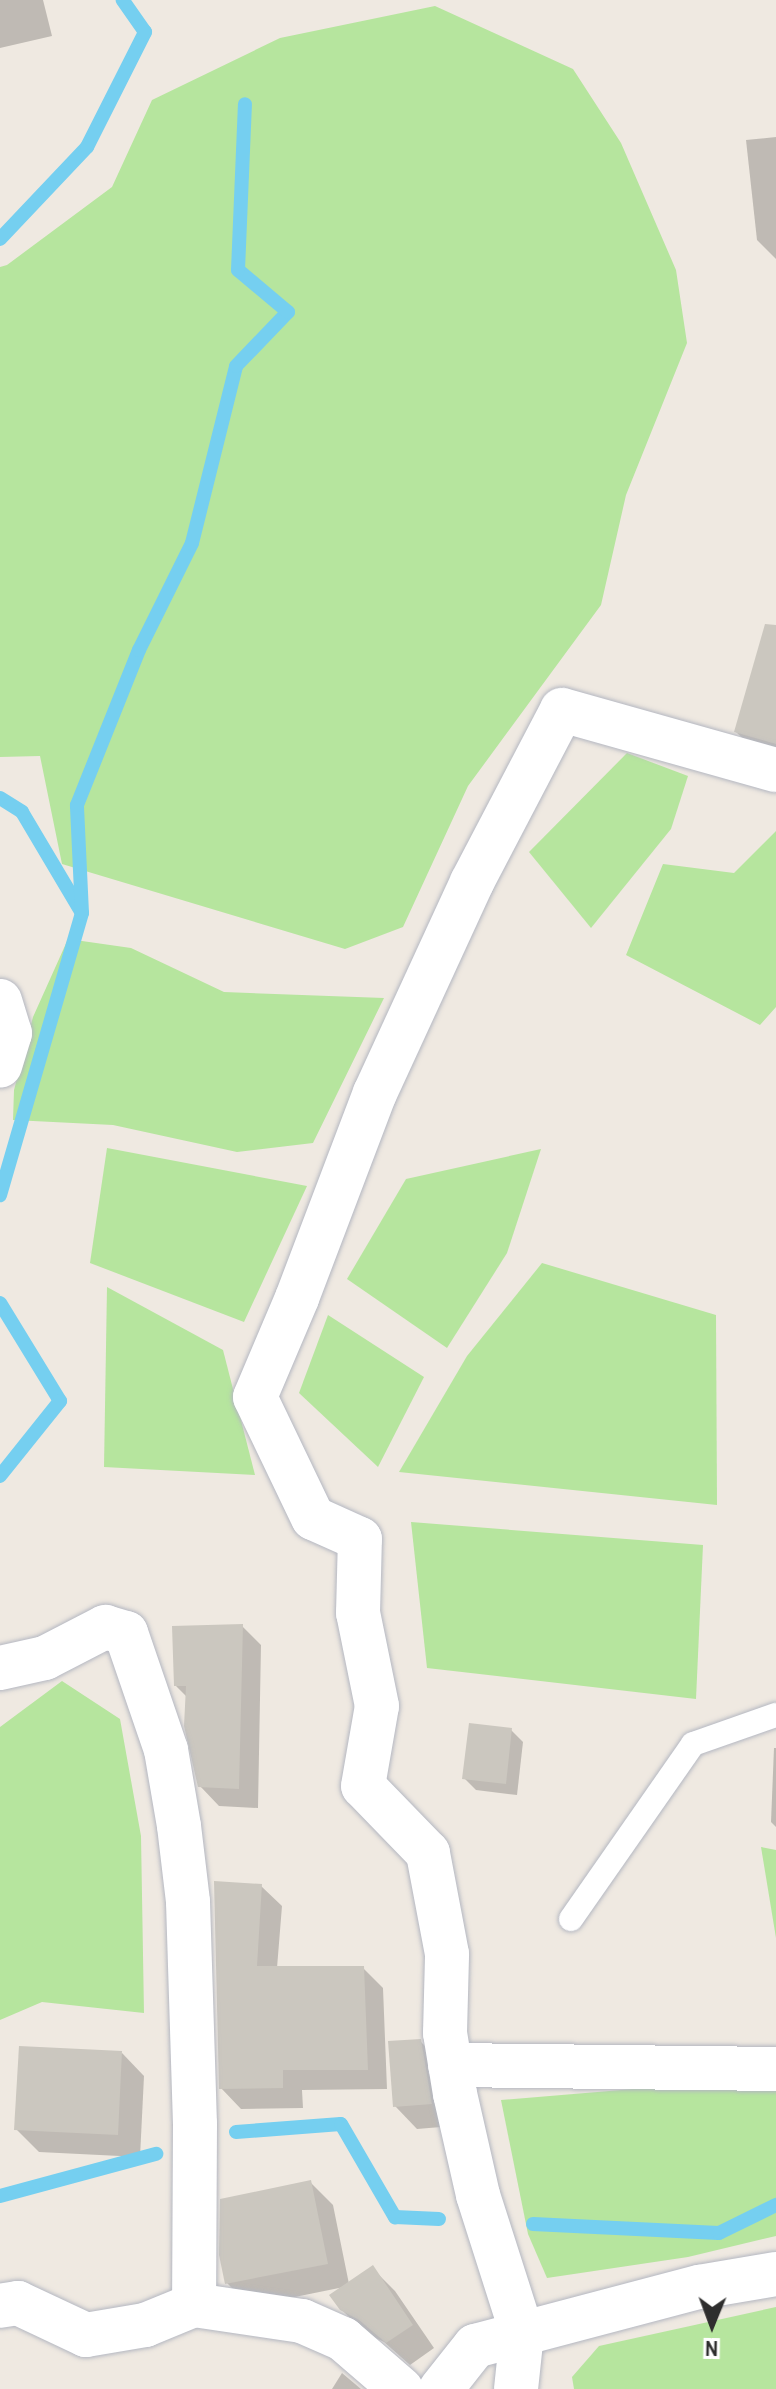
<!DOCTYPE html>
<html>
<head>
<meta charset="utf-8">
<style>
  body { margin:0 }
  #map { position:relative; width:776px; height:2389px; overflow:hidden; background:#efe9e1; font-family:"Archivo Narrow",sans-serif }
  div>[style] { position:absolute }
  .green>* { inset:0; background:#b6e59e }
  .shadow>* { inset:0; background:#0003 }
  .stream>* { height:14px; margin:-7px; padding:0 7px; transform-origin:7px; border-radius:7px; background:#75cff0 }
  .building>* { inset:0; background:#cbc7bf }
  .roads { filter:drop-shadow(0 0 2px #b4b7c1) drop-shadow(0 0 2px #b4b7c1) }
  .lane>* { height:24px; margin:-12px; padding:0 12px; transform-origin:12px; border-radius:12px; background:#fff }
  .street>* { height:44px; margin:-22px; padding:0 22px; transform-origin:22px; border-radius:22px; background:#fff }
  span { translate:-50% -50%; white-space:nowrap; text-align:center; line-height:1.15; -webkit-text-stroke:6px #fff; paint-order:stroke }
  .north { position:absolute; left:672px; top:2285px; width:80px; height:80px; -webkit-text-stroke:6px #fff; paint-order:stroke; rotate:181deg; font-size:22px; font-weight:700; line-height:32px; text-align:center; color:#2e2e2e }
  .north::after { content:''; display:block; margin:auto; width:28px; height:36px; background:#2e2e2e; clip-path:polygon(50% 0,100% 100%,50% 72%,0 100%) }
</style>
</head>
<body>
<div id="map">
  <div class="green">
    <i style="clip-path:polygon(435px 6px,573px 69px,621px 143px,676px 270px,687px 343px,626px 495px,601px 605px,468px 786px,403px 927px,345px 949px,62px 864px,40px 756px,0 757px,0 267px,7px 265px,112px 187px,152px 100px,280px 38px)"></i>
    <i style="clip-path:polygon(627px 753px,688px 776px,671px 829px,591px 928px,529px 852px)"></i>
    <i style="clip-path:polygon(776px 831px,776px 1007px,760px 1025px,626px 955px,663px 864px,734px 873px)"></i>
    <i style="clip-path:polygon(68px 939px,131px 948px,224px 992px,384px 998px,313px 1143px,237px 1152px,113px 1125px,13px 1120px,14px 1090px,33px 1017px)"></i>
    <i style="clip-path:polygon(107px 1148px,307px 1186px,244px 1322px,90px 1263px)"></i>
    <i style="clip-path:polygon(541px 1149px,507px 1253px,447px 1348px,347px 1279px,406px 1179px)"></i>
    <i style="clip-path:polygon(542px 1263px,716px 1315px,717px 1505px,399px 1472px,467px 1356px)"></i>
    <i style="clip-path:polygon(107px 1287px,223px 1350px,255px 1475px,104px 1467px)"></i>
    <i style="clip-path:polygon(328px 1315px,424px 1377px,378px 1467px,299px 1393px)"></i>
    <i style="clip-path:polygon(411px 1522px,703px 1545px,696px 1699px,427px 1668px)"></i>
    <i style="clip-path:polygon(62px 1681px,120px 1719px,141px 1836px,144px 2013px,42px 2002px,0 2020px,0 1727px)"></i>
    <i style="clip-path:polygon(761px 1847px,776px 1850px,776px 1938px)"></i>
    <i style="clip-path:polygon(645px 2088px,776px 2088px,776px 2236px,688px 2257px,547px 2278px,528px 2234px,501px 2100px)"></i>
    <i style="clip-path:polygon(776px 2307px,776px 2389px,574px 2389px,572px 2377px,599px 2346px)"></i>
  </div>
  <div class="shadow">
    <i style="clip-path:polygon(0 0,43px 0,52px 36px,0 48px)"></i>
    <i style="clip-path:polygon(776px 137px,776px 259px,757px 240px,746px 140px)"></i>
    <i style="clip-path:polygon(776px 668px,776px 759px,759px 754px,736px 732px)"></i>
    <i style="clip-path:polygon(242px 1626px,261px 1645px,258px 1808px,219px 1806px,200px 1786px,187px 1697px,176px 1686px)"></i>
    <i style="clip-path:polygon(511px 1730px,523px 1742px,517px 1795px,476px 1790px,464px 1778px)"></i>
    <i style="clip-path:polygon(774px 1748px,776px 1748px,776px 1827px,771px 1822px)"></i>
    <i style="clip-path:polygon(261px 1886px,282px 1906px,277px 1968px,363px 1968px,383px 1988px,387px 2089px,302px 2090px,303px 2108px,241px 2109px,221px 2088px)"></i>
    <i style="clip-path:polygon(420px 2041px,443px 2064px,453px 2126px,417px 2129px,395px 2106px)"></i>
    <i style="clip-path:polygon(122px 2053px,144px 2076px,140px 2157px,39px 2152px,16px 2129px)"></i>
    <i style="clip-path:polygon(310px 2182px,333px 2205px,349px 2284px,372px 2268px,395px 2291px,434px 2348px,410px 2365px,384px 2342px,365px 2333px,341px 2309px,344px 2287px,250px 2306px,227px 2283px)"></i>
    <i style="clip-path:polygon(342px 2373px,361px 2389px,332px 2389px)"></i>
  </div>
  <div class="stream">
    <i style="left:0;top:239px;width:127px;rotate:-46.6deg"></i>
    <i style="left:87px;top:147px;width:129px;rotate:-63.2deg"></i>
    <i style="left:145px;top:32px;width:39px;rotate:-125deg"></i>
    <i style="left:0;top:798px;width:26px;rotate:32deg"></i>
    <i style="left:22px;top:812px;width:117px;rotate:59.3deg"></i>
    <i style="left:82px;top:913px;width:294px;rotate:106.2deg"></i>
    <i style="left:82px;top:913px;width:108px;rotate:-92.7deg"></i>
    <i style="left:77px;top:805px;width:167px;rotate:-68.2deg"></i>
    <i style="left:139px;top:650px;width:119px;rotate:-63.6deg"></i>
    <i style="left:192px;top:543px;width:182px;rotate:-76deg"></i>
    <i style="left:236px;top:366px;width:75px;rotate:-46.1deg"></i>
    <i style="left:288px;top:312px;width:65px;rotate:-140deg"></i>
    <i style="left:238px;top:270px;width:166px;rotate:-87.6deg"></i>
    <i style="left:0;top:1303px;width:115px;rotate:58.5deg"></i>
    <i style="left:60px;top:1401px;width:96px;rotate:128.7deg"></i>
    <i style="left:236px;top:2132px;width:105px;rotate:-4.4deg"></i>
    <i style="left:341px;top:2124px;width:108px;rotate:59.9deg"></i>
    <i style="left:395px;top:2217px;width:44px;rotate:2.6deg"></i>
    <i style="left:0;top:2196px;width:162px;rotate:-15.1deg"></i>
    <i style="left:533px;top:2224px;width:186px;rotate:2.8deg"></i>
    <i style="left:719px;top:2233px;width:64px;rotate:-26.2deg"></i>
  </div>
  <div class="building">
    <i style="clip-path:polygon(765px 624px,776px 625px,776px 744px,734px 732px)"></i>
    <i style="clip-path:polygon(243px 1624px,239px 1789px,198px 1787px,184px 1726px,186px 1686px,174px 1686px,172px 1626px)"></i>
    <i style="clip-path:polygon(469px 1723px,512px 1728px,506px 1784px,462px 1779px)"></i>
    <i style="clip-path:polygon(214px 1881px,262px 1884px,257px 1966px,364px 1966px,368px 2070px,283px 2070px,283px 2088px,219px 2089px)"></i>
    <i style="clip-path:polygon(421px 2039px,432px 2104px,393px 2107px,388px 2041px)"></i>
    <i style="clip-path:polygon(19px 2046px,122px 2051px,118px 2135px,14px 2130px)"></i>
    <i style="clip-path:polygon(311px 2180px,328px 2264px,225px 2284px,219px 2255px,220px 2199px)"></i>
    <i style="clip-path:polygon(373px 2265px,413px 2325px,386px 2343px,359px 2320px,340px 2310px,329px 2295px)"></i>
  </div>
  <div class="roads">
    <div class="lane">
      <i style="left:571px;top:1919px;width:213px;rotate:-55.1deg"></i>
      <i style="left:693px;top:1744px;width:88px;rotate:-19.3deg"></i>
    </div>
    <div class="street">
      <i style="left:0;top:1001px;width:34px;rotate:73deg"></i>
      <i style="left:10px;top:1033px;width:34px;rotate:107deg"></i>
      <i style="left:0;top:1668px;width:46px;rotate:-12.5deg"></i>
      <i style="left:45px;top:1658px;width:68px;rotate:-27.3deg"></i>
      <i style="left:105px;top:1627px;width:22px;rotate:16deg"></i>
      <i style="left:126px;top:1633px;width:124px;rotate:71.1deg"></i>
      <i style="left:166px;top:1750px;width:77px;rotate:80.3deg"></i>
      <i style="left:179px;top:1826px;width:77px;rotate:83.2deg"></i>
      <i style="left:188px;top:1902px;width:222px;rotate:88.2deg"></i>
      <i style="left:195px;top:2124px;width:181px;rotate:90.3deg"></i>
      <i style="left:194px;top:2305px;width:53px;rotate:157.8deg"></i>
      <i style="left:145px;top:2325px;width:60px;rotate:170.4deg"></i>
      <i style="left:86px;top:2335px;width:75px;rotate:-154.8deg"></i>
      <i style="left:18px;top:2303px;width:18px;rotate:171deg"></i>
      <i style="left:450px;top:2065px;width:326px;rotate:0.7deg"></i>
      <i style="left:194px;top:2305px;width:109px;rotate:8.4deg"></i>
      <i style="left:302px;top:2321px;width:45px;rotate:23.7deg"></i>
      <i style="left:343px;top:2339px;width:77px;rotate:40.8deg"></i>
      <i style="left:441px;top:2389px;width:55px;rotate:-51.7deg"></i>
      <i style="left:475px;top:2346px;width:232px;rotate:-14.8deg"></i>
      <i style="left:699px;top:2287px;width:78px;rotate:-9.6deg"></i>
      <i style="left:516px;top:2389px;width:56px;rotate:-83.9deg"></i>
      <i style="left:522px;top:2333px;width:145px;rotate:-107.7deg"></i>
      <i style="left:478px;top:2195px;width:104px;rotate:-102.8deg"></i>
      <i style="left:455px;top:2094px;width:62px;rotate:-99.3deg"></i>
      <i style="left:445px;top:2033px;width:79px;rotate:-88.5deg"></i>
      <i style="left:447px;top:1954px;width:103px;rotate:-100.7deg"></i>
      <i style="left:428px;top:1853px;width:93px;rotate:-134.1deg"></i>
      <i style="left:363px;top:1786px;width:81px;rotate:-80.1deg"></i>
      <i style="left:377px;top:1706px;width:95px;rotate:-101.5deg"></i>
      <i style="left:358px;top:1613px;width:74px;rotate:-88.5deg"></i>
      <i style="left:360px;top:1539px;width:51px;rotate:-155.9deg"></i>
      <i style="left:313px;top:1518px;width:134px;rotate:-115.6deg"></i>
      <i style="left:255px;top:1397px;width:108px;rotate:-67deg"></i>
      <i style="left:297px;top:1298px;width:219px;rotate:-69.2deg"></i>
      <i style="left:375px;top:1093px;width:232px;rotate:-65.3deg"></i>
      <i style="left:472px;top:882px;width:194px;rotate:-62.4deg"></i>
      <i style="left:562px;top:710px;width:222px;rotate:15.7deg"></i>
    </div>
  </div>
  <div class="north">N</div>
</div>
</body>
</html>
